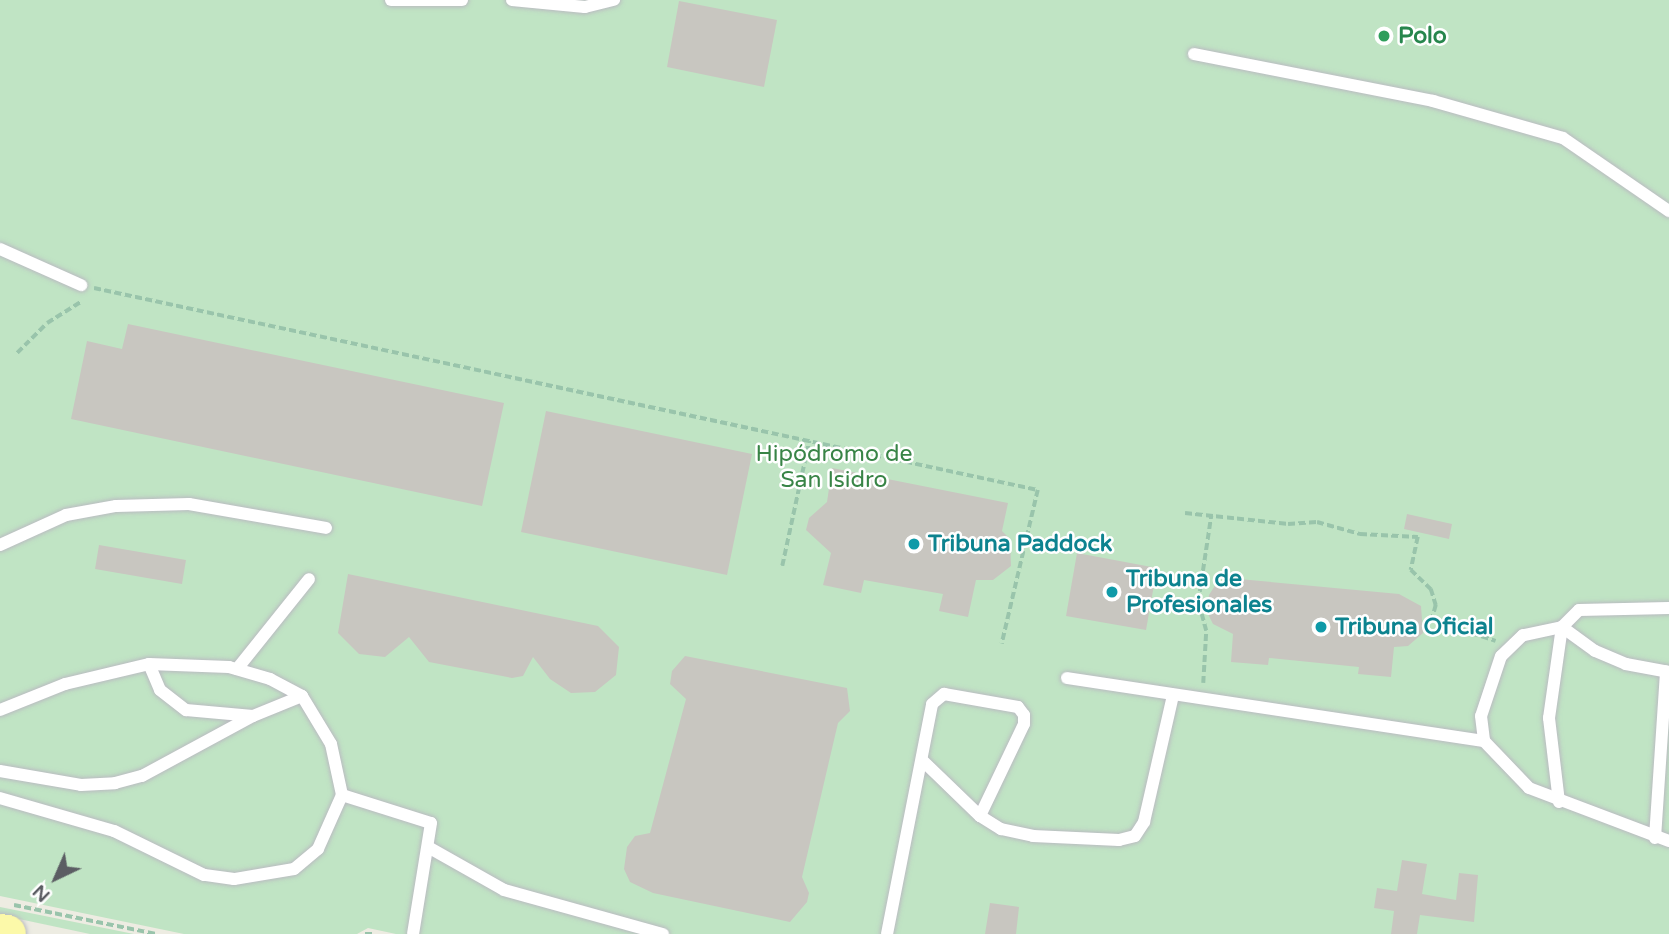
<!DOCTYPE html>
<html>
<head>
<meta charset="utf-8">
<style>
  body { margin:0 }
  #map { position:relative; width:1669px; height:934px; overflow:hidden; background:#edece2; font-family:"Varela Round",sans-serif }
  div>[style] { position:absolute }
  .green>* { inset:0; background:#c0e4c4 }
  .building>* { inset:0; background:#c8c6c0 }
  .path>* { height:3.5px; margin-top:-1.75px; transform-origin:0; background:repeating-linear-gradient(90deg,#99c4ab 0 7px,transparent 0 10.5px) }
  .roads { filter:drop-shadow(0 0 2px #babbc1) drop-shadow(0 0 2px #babbc1) }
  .lane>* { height:12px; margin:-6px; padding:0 6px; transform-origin:6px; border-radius:6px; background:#fff }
  .primary>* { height:38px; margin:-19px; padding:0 19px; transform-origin:19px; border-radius:19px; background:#fcf9a9 }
  .dots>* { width:19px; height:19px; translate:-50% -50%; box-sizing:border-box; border:4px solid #fff; border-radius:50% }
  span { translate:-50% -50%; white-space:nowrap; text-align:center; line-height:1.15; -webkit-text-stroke:5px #fff; paint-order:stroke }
  .leisure-label { font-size:23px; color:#27864d; font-weight:700 }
  .left { translate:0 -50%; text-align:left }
  .park-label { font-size:23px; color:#388446 }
  .culture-label { font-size:23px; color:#0d838f; font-weight:700 }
  .north { position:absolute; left:21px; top:843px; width:70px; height:70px; -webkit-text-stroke:5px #fff; paint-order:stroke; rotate:224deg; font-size:19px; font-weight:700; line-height:28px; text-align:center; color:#5b5d63 }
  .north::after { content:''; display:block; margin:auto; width:24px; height:32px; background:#5b5d63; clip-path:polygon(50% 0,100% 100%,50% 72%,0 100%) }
</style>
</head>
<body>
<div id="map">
  <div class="green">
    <i style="clip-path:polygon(0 0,1669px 0,1669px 934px,396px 934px,368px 928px,357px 934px,184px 934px,0 896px)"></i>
    <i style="clip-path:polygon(0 907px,134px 934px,90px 934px,0 915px)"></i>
  </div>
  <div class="building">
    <i style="clip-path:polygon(679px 1px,777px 20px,764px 87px,667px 67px)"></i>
    <i style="clip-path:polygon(128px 324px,504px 403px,482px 506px,71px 419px,87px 341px,122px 349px)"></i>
    <i style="clip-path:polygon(546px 411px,752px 454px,727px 575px,521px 532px)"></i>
    <i style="clip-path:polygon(832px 468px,1008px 503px,1002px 531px,1010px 539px,1011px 566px,993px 580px,976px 580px,968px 617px,939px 611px,943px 594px,864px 580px,861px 593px,823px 585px,831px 553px,806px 530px,809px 518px,827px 502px)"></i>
    <i style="clip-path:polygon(1407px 514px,1452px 524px,1449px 539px,1404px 529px)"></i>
    <i style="clip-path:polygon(99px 545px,186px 560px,182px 584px,95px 569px)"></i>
    <i style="clip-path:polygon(1077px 553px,1157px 568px,1146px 630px,1066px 616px)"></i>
    <i style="clip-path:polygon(348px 574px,598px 626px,619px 647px,616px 675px,595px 692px,571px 693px,550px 679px,533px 657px,523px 676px,512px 678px,429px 662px,409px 637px,385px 657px,359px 654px,338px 633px)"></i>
    <i style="clip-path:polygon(1239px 579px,1399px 594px,1421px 606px,1423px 633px,1408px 646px,1394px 647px,1391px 677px,1358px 674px,1359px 667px,1269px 658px,1268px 665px,1231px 662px,1233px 634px,1213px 624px,1207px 612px,1209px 595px,1216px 584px)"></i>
    <i style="clip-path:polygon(685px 656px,847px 688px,850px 711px,838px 723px,802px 877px,809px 893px,807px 902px,790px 922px,653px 893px,630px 882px,624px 869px,627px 847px,635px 836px,650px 833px,686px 699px,670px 684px,672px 671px)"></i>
    <i style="clip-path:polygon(1402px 860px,1427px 864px,1422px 894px,1456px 900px,1459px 873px,1478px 875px,1474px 922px,1420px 915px,1417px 934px,1391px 934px,1394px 911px,1374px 908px,1377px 888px,1397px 891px)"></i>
    <i style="clip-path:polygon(990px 903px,1019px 907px,1016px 934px,985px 934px)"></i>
  </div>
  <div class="path">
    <i style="left:94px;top:288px;width:965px;rotate:12.08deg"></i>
    <i style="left:1038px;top:490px;width:158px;rotate:103.2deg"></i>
    <i style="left:17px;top:353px;width:42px;rotate:-45deg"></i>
    <i style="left:47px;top:323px;width:39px;rotate:-32deg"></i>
    <i style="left:1185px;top:513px;width:104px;rotate:6.1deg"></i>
    <i style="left:1288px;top:524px;width:29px;rotate:-4deg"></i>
    <i style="left:1317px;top:522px;width:45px;rotate:15.6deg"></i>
    <i style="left:1360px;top:534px;width:58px;rotate:3deg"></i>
    <i style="left:1418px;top:537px;width:34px;rotate:102deg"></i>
    <i style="left:1411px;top:570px;width:28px;rotate:44deg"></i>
    <i style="left:1431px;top:589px;width:17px;rotate:73deg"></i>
    <i style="left:1436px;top:605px;width:16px;rotate:105deg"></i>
    <i style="left:1432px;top:620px;width:67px;rotate:18.2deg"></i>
    <i style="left:782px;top:566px;width:128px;rotate:-77.8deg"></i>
    <i style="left:1203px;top:683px;width:52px;rotate:-86.7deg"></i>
    <i style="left:1206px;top:631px;width:30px;rotate:-105deg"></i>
    <i style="left:1198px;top:602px;width:87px;rotate:-81.4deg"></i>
    <i style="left:14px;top:905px;width:145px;rotate:11.5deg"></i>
    <i style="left:365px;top:934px;width:10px"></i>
  </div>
  <div class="roads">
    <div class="lane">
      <i style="left:391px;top:0;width:71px"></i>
      <i style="left:512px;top:0;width:73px;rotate:5.5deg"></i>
      <i style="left:585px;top:7px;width:30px;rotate:-14deg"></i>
      <i style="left:1194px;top:54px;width:244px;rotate:11.1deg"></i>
      <i style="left:1433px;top:101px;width:135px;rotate:15.9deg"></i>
      <i style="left:1563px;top:138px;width:129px;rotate:34.6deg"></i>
      <i style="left:0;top:249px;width:89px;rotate:24deg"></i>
      <i style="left:0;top:545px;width:72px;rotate:-24.4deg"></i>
      <i style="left:66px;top:515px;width:51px;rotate:-10.2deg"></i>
      <i style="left:116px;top:506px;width:73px;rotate:-1.6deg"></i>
      <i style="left:189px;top:504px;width:139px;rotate:9.9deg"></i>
      <i style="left:149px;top:664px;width:28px;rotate:67deg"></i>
      <i style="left:160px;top:690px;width:33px;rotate:38deg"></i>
      <i style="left:186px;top:710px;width:67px;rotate:5.1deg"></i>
      <i style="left:237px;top:669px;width:115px;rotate:-51.3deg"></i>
      <i style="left:1669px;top:672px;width:44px;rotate:-169.5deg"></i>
      <i style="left:1626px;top:664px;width:34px;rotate:-157deg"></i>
      <i style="left:1595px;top:651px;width:41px;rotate:-144deg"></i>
      <i style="left:1562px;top:627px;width:40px;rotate:168deg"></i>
      <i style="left:1523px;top:635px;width:30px;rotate:136deg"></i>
      <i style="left:1501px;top:656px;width:63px;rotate:108.4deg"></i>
      <i style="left:1481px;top:716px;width:25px;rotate:83deg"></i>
      <i style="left:1484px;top:741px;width:65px;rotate:46.2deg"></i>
      <i style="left:1529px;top:788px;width:150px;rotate:20.7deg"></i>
      <i style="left:1067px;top:678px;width:422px;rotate:8.6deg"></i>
      <i style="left:0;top:710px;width:70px;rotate:-21.8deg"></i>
      <i style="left:65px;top:684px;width:86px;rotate:-13.4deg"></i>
      <i style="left:149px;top:664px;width:80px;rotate:2.1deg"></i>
      <i style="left:229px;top:667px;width:43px;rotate:16.3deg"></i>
      <i style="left:270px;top:679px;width:36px;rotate:28deg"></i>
      <i style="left:302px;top:696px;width:56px;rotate:58.9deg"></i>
      <i style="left:331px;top:744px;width:52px;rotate:77.8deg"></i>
      <i style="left:342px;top:795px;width:59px;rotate:114deg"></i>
      <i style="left:318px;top:849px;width:31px;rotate:140deg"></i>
      <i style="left:294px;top:869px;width:61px;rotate:170.5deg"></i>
      <i style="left:234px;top:879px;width:30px;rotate:-172deg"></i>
      <i style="left:204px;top:875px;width:100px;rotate:-153.9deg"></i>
      <i style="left:114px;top:831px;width:119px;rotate:-163.9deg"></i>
      <i style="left:923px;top:761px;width:79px;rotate:44deg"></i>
      <i style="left:980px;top:816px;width:25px;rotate:32deg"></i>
      <i style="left:1001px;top:829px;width:33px;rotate:12deg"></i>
      <i style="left:1033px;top:836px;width:86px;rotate:2.7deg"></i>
      <i style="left:1119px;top:840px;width:16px;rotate:-14deg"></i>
      <i style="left:1135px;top:836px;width:17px;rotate:-57deg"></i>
      <i style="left:1144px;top:822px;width:130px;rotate:-77.1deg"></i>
      <i style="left:0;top:771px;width:82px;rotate:9.8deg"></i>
      <i style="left:81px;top:785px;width:34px;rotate:-3deg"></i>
      <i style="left:115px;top:783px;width:28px;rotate:-15deg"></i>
      <i style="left:142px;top:776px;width:126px;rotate:-28.4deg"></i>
      <i style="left:253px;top:716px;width:53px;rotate:-22.2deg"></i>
      <i style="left:342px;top:795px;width:93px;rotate:17.5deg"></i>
      <i style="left:431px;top:823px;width:112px;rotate:99.2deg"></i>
      <i style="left:1559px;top:802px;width:85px;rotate:-96.8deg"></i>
      <i style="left:1549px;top:718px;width:92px;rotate:-81.9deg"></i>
      <i style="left:1562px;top:627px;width:24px;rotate:-45deg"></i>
      <i style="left:1579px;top:610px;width:90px;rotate:-1.3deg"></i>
      <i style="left:1655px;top:838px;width:167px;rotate:-86.2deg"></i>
      <i style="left:428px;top:847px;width:87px;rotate:29.5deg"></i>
      <i style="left:504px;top:890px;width:165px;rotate:15.5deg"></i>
      <i style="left:887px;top:934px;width:234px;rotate:-78.9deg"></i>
      <i style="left:932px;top:704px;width:16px;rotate:-40deg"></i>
      <i style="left:944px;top:694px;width:75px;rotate:10deg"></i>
      <i style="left:1018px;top:707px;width:10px;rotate:53deg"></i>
      <i style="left:1024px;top:715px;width:9px;rotate:90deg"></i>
      <i style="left:1024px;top:724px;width:102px;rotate:115.6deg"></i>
    </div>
    <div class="primary">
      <i style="left:0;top:933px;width:7px;rotate:8deg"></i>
    </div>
  </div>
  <div class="dots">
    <i style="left:1384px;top:36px;background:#2e9e5b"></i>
    <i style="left:914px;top:544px;background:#0f9aa8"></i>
    <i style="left:1112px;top:592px;background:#0f9aa8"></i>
    <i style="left:1321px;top:627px;background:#0f9aa8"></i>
  </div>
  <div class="leisure-label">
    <span class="left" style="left:1398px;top:36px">Polo</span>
  </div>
  <div class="park-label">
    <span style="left:834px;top:467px">Hipódromo de<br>San Isidro</span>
  </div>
  <div class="culture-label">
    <span class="left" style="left:928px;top:544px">Tribuna Paddock</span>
    <span class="left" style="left:1126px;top:592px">Tribuna de<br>Profesionales</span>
    <span class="left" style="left:1335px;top:627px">Tribuna Oficial</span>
  </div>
  <div class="north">N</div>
</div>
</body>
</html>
